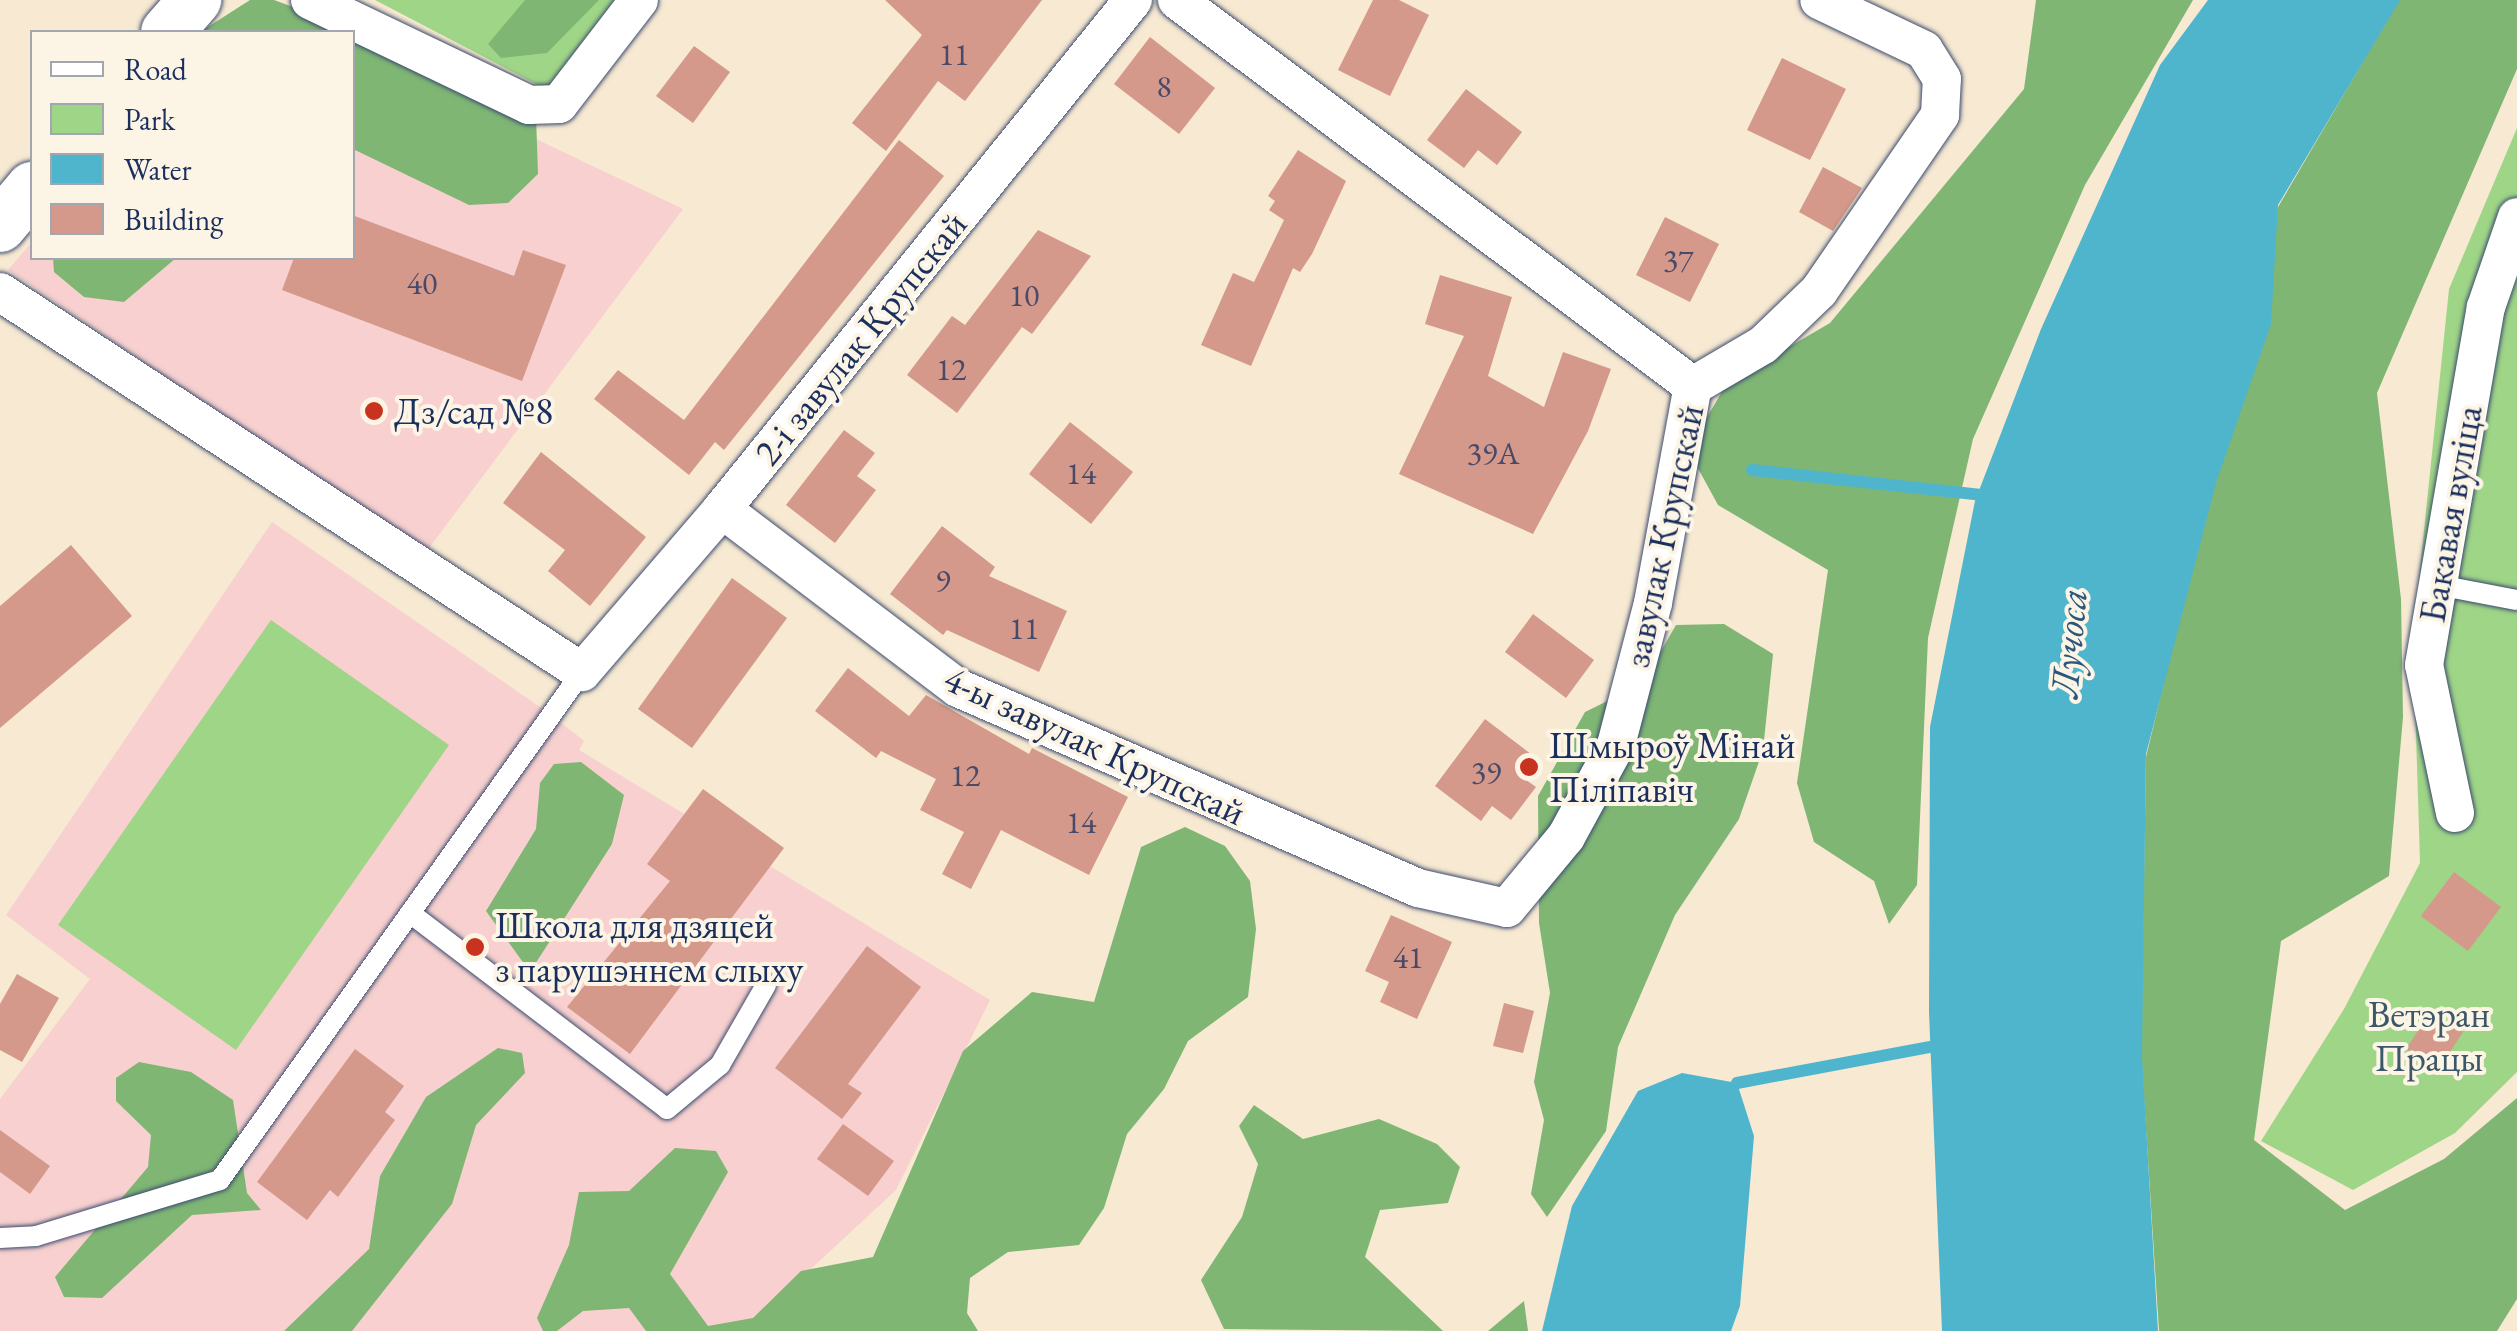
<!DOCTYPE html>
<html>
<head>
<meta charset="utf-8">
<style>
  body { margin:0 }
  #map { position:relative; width:2517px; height:1331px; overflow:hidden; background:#f7e9d2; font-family:"EB Garamond",serif }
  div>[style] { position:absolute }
  .built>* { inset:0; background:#f7d0cf }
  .green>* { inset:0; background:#9fd587 }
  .forest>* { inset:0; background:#7fb674 }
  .water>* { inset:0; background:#4fb5cd }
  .stream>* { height:12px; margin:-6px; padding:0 6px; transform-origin:6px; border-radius:6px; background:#4fb5cd }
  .building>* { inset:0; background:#d4998a }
  .roads { filter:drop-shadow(0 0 2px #3c4b6f) drop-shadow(0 0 2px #3c4b6f) }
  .lane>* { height:20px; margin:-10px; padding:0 10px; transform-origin:10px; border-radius:10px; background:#fff }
  .street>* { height:38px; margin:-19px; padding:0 19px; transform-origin:19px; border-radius:19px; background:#fff }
  .secondary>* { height:52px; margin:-26px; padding:0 26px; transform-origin:26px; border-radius:26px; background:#fff }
  .dots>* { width:28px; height:28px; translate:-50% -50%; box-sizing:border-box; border:5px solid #fcf5e5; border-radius:50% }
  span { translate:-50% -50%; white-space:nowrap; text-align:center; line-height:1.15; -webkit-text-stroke:8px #fcf5e5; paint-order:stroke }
  .number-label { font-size:32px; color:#494a69 }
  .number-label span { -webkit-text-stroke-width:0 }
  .street-label { font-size:38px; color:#1b2f5e }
  .poi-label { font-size:38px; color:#1b2f5e }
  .left { translate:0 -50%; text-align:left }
  .park-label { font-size:38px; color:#3c5868 }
  .water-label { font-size:40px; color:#2b577f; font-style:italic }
  .legend { position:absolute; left:30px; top:30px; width:325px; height:230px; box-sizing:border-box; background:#fcf5e5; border:2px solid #a2a6af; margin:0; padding:12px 18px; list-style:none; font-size:30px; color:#1b2f5e }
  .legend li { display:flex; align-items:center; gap:20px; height:50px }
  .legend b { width:50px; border:2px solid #a2a6af }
</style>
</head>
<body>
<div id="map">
  <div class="built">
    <i style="clip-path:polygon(353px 52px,683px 209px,426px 552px,8px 270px,32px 242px,32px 258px,352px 258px)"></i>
    <i style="clip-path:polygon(272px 522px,550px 714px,584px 741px,579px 750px,990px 1000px,896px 1190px,744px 1331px,0 1331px,0 1099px,90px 979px,6px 915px)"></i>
  </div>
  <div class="green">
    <i style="clip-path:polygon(375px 0,627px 0,555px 94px)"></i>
    <i style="clip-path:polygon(2517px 128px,2517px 1072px,2455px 1133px,2353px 1190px,2261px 1141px,2344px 1009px,2420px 863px,2413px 637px,2449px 289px)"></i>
    <i style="clip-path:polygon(271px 620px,449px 745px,236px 1050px,58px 925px)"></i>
  </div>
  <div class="forest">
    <i style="clip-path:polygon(250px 0,274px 0,331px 21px,536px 116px,538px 174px,508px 203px,469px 205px,353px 149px,352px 32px,200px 32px)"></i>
    <i style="clip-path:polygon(525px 0,599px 0,547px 53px,501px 58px,488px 44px)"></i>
    <i style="clip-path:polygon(2036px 0,2193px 0,2085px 185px,1973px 439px,1928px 638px,1917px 885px,1889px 924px,1874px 881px,1814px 842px,1797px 783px,1828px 570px,1718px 505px,1688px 450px,1727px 383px,1830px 323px,2024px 89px)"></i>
    <i style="clip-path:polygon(2399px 0,2517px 0,2517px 69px,2377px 393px,2401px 599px,2403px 717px,2389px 876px,2281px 941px,2254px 1140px,2345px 1210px,2444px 1159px,2517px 1098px,2517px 1299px,2497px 1331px,2159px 1331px,2141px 1051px,2146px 757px,2278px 207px)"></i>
    <i style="clip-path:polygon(53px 258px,176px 258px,124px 302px,84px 297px,54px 272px)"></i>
    <i style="clip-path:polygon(1724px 624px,1773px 654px,1763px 750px,1739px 819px,1675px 915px,1618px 1047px,1606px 1131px,1547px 1217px,1531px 1194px,1544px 1120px,1534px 1082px,1550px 993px,1539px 923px,1538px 796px,1585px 712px,1642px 684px,1676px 625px)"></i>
    <i style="clip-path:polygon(581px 762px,624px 795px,612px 844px,530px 972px,486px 911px,536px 829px,540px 783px,554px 764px)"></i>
    <i style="clip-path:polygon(1185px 827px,1225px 846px,1250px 881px,1256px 929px,1248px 997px,1188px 1041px,1164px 1089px,1127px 1134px,1104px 1208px,1079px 1245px,1008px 1252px,970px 1278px,967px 1313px,978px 1331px,646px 1331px,629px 1308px,583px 1311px,557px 1331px,543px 1331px,537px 1318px,569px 1245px,579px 1192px,629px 1191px,675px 1148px,716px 1151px,728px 1172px,670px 1274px,708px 1326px,753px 1318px,801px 1271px,873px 1257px,963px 1051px,1032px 992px,1094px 1002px,1141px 847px)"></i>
    <i style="clip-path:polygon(498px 1048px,522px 1053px,525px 1073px,476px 1125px,452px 1204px,352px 1331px,284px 1331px,369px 1249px,380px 1176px,426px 1097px)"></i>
    <i style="clip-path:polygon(139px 1062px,191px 1072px,233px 1100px,247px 1193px,261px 1210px,192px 1215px,102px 1298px,64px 1297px,55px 1277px,148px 1167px,151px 1135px,116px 1101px,116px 1078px)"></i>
    <i style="clip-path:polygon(1254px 1105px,1303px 1139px,1379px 1119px,1437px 1144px,1460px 1167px,1448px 1203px,1380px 1210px,1365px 1257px,1443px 1331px,1224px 1329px,1201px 1280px,1242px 1217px,1258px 1164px,1239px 1126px)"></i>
    <i style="clip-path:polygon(1524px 1301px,1528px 1331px,1488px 1331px)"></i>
  </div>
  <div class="water">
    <i style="clip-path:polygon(2208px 0,2400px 0,2278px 205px,2271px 324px,2216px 483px,2146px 754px,2142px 1056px,2158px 1331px,1942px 1331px,1929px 1012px,1930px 727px,1975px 501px,2041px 329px,2160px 65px)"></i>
    <i style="clip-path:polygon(1682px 1073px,1737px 1083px,1754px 1136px,1740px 1306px,1731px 1331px,1542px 1331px,1572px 1206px,1638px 1091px)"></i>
  </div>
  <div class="stream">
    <i style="left:1752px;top:470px;width:242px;rotate:6.2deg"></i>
    <i style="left:1737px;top:1083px;width:213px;rotate:-10.6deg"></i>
  </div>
  <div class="building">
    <i style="clip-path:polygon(885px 0,1042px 0,965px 101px,938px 81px,886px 151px,852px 123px,922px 35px)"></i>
    <i style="clip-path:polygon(1373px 0,1399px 0,1429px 15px,1390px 96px,1338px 70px)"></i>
    <i style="clip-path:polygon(1150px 37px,1215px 88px,1179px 134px,1114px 84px)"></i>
    <i style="clip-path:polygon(694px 46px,730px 72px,693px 123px,656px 96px)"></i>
    <i style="clip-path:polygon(1782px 58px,1846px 89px,1810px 160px,1747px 130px)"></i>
    <i style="clip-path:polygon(1466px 89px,1522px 132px,1497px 165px,1478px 150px,1464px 168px,1427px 140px)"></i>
    <i style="clip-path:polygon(899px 140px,944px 176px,724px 450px,715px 442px,689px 475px,594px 399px,618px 370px,684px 420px)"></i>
    <i style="clip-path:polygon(1298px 150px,1346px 181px,1312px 254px,1300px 272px,1293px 268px,1251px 366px,1201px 345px,1233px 273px,1254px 282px,1284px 220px,1269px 210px,1275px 201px,1268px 196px)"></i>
    <i style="clip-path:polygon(1823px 167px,1862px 188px,1833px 231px,1799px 212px)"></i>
    <i style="clip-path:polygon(352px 215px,514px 276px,523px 250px,566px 265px,522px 381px,282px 290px,294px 258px,352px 258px)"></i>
    <i style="clip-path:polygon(1665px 217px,1719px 244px,1690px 302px,1636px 275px)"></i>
    <i style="clip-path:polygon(1038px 230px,1091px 256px,1032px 334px,1022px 327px,957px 413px,907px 375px,952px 316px,965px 325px)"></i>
    <i style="clip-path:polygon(1440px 275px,1512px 297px,1488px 376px,1544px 407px,1563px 352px,1611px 369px,1588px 431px,1533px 534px,1399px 474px,1464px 336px,1425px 324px)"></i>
    <i style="clip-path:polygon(1070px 422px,1133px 472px,1091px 524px,1029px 474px)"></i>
    <i style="clip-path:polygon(844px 430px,875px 453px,857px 476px,876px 490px,835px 543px,786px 505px)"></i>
    <i style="clip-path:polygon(541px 452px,646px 537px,590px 606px,548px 571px,565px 550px,503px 503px)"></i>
    <i style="clip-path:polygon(942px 526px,995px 567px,989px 576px,1067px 611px,1039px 672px,947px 630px,943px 635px,890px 594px)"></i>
    <i style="clip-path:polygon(71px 545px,132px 616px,0 728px,0 606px)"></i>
    <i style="clip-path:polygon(732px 578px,787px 618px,692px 748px,638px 709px)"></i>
    <i style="clip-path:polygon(1533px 614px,1594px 660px,1566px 698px,1505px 652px)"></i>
    <i style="clip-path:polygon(848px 668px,909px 716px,926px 695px,1029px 754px,1032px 748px,1128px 797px,1089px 875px,1001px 830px,971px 889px,942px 874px,964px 832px,920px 810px,936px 779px,881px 751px,876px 758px,815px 711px)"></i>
    <i style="clip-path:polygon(1485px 719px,1536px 758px,1522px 777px,1536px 787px,1511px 820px,1492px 806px,1481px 821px,1435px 786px)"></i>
    <i style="clip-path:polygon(703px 789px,784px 848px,630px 1054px,567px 1007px,670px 881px,647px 864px)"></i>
    <i style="clip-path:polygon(2454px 872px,2501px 907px,2468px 951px,2421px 916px)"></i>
    <i style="clip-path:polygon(1391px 915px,1452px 942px,1417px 1019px,1380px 1002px,1389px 982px,1365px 971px)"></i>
    <i style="clip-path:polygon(867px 946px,921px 987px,848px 1084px,862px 1093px,842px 1119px,775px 1068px)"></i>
    <i style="clip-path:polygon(17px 974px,59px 998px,22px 1062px,0 1050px,0 1004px)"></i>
    <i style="clip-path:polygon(1504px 1003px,1534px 1011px,1523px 1053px,1493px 1046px)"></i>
    <i style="clip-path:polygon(2431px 1011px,2463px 1032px,2438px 1070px,2406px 1049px)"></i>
    <i style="clip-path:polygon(355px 1049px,404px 1086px,385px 1112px,395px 1120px,338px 1197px,330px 1190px,307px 1220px,257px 1182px)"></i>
    <i style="clip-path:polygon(843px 1124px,894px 1161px,868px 1196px,817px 1159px)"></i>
    <i style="clip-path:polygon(0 1130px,50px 1166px,30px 1194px,0 1172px)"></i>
  </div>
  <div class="roads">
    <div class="lane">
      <i style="left:2438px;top:585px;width:80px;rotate:10.8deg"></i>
      <i style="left:410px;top:913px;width:323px;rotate:37.3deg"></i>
      <i style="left:667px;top:1109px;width:69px;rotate:-39.7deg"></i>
      <i style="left:720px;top:1065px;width:92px;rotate:-60.1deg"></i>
      <i style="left:0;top:1238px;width:36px;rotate:-3deg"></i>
      <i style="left:36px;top:1236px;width:192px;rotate:-16.9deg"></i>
      <i style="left:220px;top:1180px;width:624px;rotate:-54.53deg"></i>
    </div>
    <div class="street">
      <i style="left:310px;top:0;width:243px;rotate:25.6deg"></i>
      <i style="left:529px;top:105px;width:30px;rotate:-2deg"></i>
      <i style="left:559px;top:104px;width:131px;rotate:-52.4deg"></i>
      <i style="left:1177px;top:0;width:644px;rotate:36.8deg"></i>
      <i style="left:0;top:292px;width:695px;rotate:33.14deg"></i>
      <i style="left:582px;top:672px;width:215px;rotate:-49.3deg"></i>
      <i style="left:722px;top:509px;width:654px;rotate:-51.08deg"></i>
      <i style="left:722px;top:509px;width:296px;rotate:37.2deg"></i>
      <i style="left:958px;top:688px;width:502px;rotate:23.5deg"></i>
      <i style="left:1418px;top:888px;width:91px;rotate:12.7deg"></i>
      <i style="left:1507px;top:908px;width:92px;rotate:-50.3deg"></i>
      <i style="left:1566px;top:837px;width:105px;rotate:-61.5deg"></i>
      <i style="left:1616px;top:745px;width:147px;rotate:-75.4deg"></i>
      <i style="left:1653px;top:603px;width:221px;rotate:-79.6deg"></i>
      <i style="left:1693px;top:386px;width:81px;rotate:-30.4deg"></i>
      <i style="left:1763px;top:345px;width:78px;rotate:-44deg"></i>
      <i style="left:1819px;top:291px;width:214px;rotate:-55.5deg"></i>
      <i style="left:1940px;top:115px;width:36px;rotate:-87deg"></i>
      <i style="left:1942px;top:79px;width:34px;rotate:-122deg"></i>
      <i style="left:1924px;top:50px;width:116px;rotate:-154.5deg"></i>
      <i style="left:2455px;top:813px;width:151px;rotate:-101.8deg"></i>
      <i style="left:2424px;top:665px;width:363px;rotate:-80.2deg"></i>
      <i style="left:2486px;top:307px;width:95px;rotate:-71deg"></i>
    </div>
    <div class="secondary">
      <i style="left:167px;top:32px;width:43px;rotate:-48.8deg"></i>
      <i style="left:0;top:226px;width:50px;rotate:-49.9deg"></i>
    </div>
  </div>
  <div class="dots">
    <i style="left:374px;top:411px;background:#c8321e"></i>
    <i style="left:1529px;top:767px;background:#c8321e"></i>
    <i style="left:475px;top:947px;background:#c8321e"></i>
  </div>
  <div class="number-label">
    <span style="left:954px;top:54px">11</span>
    <span style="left:1164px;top:86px">8</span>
    <span style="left:1678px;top:260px">37</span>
    <span style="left:422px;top:283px">40</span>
    <span style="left:1024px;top:295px">10</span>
    <span style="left:951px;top:369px">12</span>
    <span style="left:1493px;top:453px">39А</span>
    <span style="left:1081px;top:473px">14</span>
    <span style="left:943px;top:580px">9</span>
    <span style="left:1024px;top:628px">11</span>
    <span style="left:1486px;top:772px">39</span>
    <span style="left:965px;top:775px">12</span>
    <span style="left:1081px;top:822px">14</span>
    <span style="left:1408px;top:957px">41</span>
  </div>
  <div class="street-label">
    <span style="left:860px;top:338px;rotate:-51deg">2-і завулак Крупскай</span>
    <span style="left:2450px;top:514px;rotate:-80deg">Бакавая вуліца</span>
    <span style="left:1663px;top:536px;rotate:-78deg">завулак Крупскай</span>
    <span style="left:1095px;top:745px;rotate:25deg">4-ы завулак Крупскай</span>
  </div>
  <div class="poi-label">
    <span class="left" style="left:394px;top:411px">Дз/сад №8</span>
    <span class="left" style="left:1549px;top:767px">Шмыроў Мінай<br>Піліпавіч</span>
    <span class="left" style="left:495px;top:947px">Школа для дзяцей<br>з парушэннем слыху</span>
  </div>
  <div class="park-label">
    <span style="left:2429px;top:1036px">Ветэран<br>Працы</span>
  </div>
  <div class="water-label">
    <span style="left:2068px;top:643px;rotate:-85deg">Лучоса</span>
  </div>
  <ul class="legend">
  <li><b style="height:12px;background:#fff"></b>Road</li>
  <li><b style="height:28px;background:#9fd587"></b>Park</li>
  <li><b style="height:28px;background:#4fb5cd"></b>Water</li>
  <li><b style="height:28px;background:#d4998a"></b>Building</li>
  </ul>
</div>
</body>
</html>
